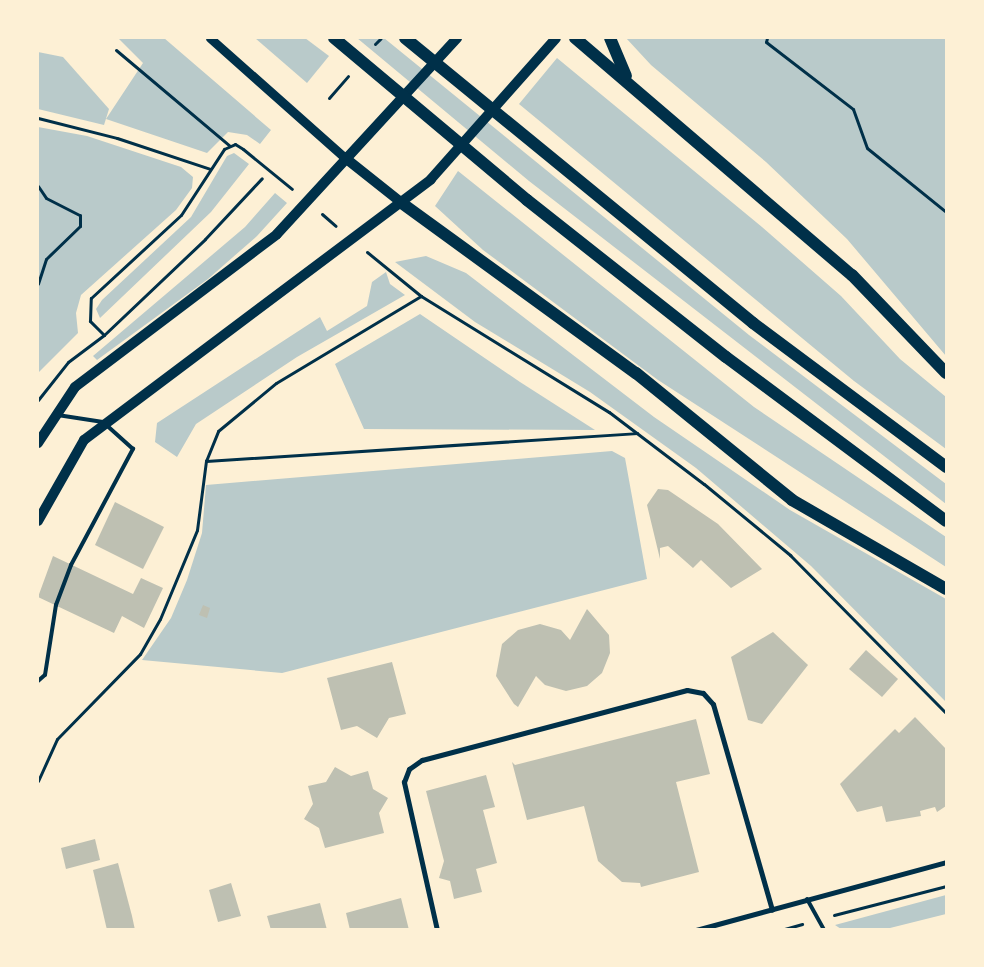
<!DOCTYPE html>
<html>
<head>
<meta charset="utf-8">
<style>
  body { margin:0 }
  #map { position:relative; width:984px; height:967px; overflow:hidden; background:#fdf0d5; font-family:"Work Sans",sans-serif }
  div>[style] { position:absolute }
  .green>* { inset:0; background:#b9caca }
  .building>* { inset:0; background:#bec0b2 }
  .path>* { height:3px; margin:-1.5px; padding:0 1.5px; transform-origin:1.5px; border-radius:1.5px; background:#003049 }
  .service>* { height:4px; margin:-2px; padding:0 2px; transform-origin:2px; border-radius:2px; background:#003049 }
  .minor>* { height:5px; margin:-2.5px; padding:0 2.5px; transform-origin:2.5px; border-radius:2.5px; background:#003049 }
  .tertiary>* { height:9px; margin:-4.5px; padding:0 4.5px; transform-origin:4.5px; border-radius:4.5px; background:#003049 }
  .secondary>* { height:10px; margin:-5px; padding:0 5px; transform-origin:5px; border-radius:5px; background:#003049 }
  .primary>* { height:12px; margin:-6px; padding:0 6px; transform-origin:6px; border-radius:6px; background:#003049 }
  span { translate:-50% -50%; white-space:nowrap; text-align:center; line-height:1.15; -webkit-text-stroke:4px #fdf0d5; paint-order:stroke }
  .frame { position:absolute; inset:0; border:39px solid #fdf0d5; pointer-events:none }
</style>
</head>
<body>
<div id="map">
  <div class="green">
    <i style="clip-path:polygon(118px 38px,164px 38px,271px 130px,260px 144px,247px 135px,228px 132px,207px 153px,106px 119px,143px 63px)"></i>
    <i style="clip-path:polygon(255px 38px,305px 38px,329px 56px,307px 83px)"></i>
    <i style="clip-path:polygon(357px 38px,384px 38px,749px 335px,946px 484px,946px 504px,529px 181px)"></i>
    <i style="clip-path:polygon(626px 38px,946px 38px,946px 356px,847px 239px,766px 162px,651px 65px)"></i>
    <i style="clip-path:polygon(38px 52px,63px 57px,109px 109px,104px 125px,38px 109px)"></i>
    <i style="clip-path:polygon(557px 58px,762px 227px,841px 296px,900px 359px,946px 397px,946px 449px,854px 381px,519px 104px)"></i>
    <i style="clip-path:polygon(38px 127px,87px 136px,181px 167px,193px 177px,192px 188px,176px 210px,81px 295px,76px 313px,78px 333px,38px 373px)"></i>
    <i style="clip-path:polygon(234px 153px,249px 164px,211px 212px,100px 318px,96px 309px,102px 300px,191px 217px,227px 156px)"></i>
    <i style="clip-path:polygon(458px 171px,754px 407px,946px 537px,946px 567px,658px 380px,483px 250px,435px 206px)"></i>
    <i style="clip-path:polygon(275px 193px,287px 203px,257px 236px,208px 279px,97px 360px,93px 356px,245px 227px)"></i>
    <i style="clip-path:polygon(426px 256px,466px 273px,654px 417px,790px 510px,946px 599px,946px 702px,811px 566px,696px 468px,590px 392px,475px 322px,395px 262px)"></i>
    <i style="clip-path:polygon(386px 272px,390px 284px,405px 295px,297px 357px,196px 424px,177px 457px,155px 442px,157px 423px,320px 317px,327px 331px,367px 306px,372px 282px)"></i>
    <i style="clip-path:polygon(420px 314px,520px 382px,595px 430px,364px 429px,335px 364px)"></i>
    <i style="clip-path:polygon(612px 451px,625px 458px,647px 579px,282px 673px,142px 660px,171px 618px,187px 580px,202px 533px,206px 485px)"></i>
    <i style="clip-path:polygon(946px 895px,946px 914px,886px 929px,841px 929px,835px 925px)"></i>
  </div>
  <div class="building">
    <i style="clip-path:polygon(658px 489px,668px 490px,718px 524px,762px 569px,731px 588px,701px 560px,693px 568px,668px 546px,660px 548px,660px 559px,647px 505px)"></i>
    <i style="clip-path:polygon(115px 502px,164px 527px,143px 569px,95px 545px)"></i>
    <i style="clip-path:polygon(53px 556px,133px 594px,141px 578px,163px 588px,144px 628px,122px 616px,114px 633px,38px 597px)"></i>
    <i style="clip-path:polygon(203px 605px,210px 608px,207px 618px,199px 615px)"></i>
    <i style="clip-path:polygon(587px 609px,609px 635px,610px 653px,602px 673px,587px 686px,566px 691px,545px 685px,536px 676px,518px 707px,514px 704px,496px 676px,502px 644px,518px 630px,540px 624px,561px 630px,570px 640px)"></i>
    <i style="clip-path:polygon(773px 632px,808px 665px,762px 724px,748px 720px,731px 657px)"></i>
    <i style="clip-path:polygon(866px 650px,898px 679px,882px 697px,849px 669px)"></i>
    <i style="clip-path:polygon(392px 662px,406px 714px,389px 718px,377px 738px,357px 726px,341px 730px,327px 678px)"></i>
    <i style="clip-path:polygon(915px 717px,946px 749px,946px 806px,937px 812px,935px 807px,920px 811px,921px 816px,886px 822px,882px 806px,857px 812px,840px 784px,895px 729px,899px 733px)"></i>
    <i style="clip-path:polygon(696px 719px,710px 774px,676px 782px,699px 872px,641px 887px,640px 883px,622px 882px,598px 861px,584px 806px,527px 820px,512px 762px,515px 765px)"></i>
    <i style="clip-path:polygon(335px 767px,351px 776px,368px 771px,373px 789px,388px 798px,379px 813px,384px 833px,325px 848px,319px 828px,304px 819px,313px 804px,308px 786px,326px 782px)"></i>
    <i style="clip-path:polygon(486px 775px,495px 807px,483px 810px,497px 863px,476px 869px,482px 892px,454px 899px,450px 881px,439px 878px,444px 861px,426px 791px)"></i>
    <i style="clip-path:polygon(95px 839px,100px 860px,66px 869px,61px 848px)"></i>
    <i style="clip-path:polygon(118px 863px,132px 916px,135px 930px,107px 930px,93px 870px)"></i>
    <i style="clip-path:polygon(231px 883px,241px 916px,218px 922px,209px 890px)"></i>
    <i style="clip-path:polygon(401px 898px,409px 930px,350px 930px,346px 913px)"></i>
    <i style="clip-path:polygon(320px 903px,327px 930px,271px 930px,267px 916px)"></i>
  </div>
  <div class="path">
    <i style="left:767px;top:38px;width:4px;rotate:104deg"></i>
    <i style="left:766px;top:42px;width:110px;rotate:37.6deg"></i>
    <i style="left:853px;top:109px;width:41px;rotate:70.3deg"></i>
    <i style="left:867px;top:148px;width:102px;rotate:39deg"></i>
    <i style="left:375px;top:44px;width:8px;rotate:-45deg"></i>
    <i style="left:116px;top:50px;width:148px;rotate:40.1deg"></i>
    <i style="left:329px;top:98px;width:29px;rotate:-49deg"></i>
    <i style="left:38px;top:118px;width:81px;rotate:14.2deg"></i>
    <i style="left:117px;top:138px;width:98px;rotate:18.4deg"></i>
    <i style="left:38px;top:186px;width:14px;rotate:56deg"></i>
    <i style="left:46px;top:198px;width:38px;rotate:27deg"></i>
    <i style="left:80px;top:215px;width:11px;rotate:90deg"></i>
    <i style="left:80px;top:226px;width:47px;rotate:135.9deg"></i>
    <i style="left:46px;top:259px;width:26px;rotate:108deg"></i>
    <i style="left:322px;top:214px;width:18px;rotate:41deg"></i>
    <i style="left:367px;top:252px;width:70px;rotate:39.2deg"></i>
    <i style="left:421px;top:296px;width:221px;rotate:31.7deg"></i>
    <i style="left:609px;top:412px;width:119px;rotate:37.2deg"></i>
    <i style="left:704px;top:484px;width:112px;rotate:39.5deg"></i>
    <i style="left:790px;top:555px;width:222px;rotate:45.4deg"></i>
    <i style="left:104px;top:335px;width:20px;rotate:-135deg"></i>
    <i style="left:90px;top:321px;width:23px;rotate:-88deg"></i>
    <i style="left:91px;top:298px;width:122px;rotate:-42.7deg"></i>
    <i style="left:181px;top:215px;width:79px;rotate:-56.9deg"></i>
    <i style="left:224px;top:149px;width:12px;rotate:-24deg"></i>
    <i style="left:235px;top:144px;width:9px;rotate:32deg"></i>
    <i style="left:243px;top:149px;width:63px;rotate:39.2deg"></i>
    <i style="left:38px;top:400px;width:48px;rotate:-51.7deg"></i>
    <i style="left:68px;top:362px;width:45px;rotate:-36.9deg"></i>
    <i style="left:104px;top:335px;width:139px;rotate:-43.5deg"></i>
    <i style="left:205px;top:239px;width:83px;rotate:-46.9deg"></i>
    <i style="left:206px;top:461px;width:432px;rotate:-3.7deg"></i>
    <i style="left:38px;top:781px;width:46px;rotate:-65.7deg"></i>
    <i style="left:57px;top:739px;width:119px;rotate:-45.7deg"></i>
    <i style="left:140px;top:654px;width:40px;rotate:-60.3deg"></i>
    <i style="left:160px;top:619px;width:96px;rotate:-67.4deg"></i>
    <i style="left:197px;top:530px;width:70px;rotate:-82.6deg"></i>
    <i style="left:206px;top:461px;width:32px;rotate:-68deg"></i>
    <i style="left:218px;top:431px;width:75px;rotate:-39.6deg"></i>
    <i style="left:276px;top:383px;width:169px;rotate:-31deg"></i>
    <i style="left:834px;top:915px;width:116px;rotate:-14.5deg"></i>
    <i style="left:781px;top:930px;width:22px;rotate:-16deg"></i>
  </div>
  <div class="service">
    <i style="left:38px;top:681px;width:9px;rotate:-41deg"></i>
    <i style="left:45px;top:675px;width:71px;rotate:-81.1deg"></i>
    <i style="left:56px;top:605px;width:43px;rotate:-69.4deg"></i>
    <i style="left:71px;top:565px;width:132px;rotate:-61.9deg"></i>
    <i style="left:133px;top:449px;width:40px;rotate:-138deg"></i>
    <i style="left:103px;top:422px;width:46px;rotate:-171.2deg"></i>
    <i style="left:807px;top:899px;width:35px;rotate:61deg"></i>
  </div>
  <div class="minor">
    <i style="left:437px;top:930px;width:152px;rotate:-102.6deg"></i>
    <i style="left:404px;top:782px;width:14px;rotate:-69deg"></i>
    <i style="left:409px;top:769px;width:16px;rotate:-35deg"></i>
    <i style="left:422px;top:760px;width:274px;rotate:-14.8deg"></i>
    <i style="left:687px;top:690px;width:16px;rotate:11deg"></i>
    <i style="left:703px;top:693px;width:15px;rotate:48deg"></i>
    <i style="left:713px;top:704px;width:214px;rotate:74deg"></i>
    <i style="left:696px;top:930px;width:259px;rotate:-15.2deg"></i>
  </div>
  <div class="tertiary">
    <i style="left:210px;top:38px;width:179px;rotate:41.6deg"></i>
  </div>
  <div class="secondary">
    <i style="left:344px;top:157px;width:75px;rotate:38.5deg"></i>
    <i style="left:38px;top:443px;width:67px;rotate:-56.5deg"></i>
    <i style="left:75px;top:387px;width:253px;rotate:-37.1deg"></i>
    <i style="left:277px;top:234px;width:266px;rotate:-47.4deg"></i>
    <i style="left:38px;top:521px;width:93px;rotate:-60.4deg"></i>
    <i style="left:84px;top:440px;width:434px;rotate:-36.9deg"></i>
    <i style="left:431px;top:179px;width:188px;rotate:-48.4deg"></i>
  </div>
  <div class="primary">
    <i style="left:334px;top:38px;width:252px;rotate:40deg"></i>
    <i style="left:527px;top:200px;width:253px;rotate:38.3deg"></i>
    <i style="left:726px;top:357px;width:274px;rotate:36.7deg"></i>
    <i style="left:405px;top:38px;width:450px;rotate:39.3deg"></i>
    <i style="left:753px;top:323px;width:241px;rotate:36.7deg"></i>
    <i style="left:575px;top:38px;width:365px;rotate:40.6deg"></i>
    <i style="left:852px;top:275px;width:136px;rotate:46.2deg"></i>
    <i style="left:610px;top:38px;width:41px;rotate:67.2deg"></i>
    <i style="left:403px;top:204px;width:288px;rotate:36deg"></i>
    <i style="left:636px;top:373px;width:201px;rotate:39.1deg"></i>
    <i style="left:792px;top:500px;width:178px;rotate:30deg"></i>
  </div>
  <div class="frame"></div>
</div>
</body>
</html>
